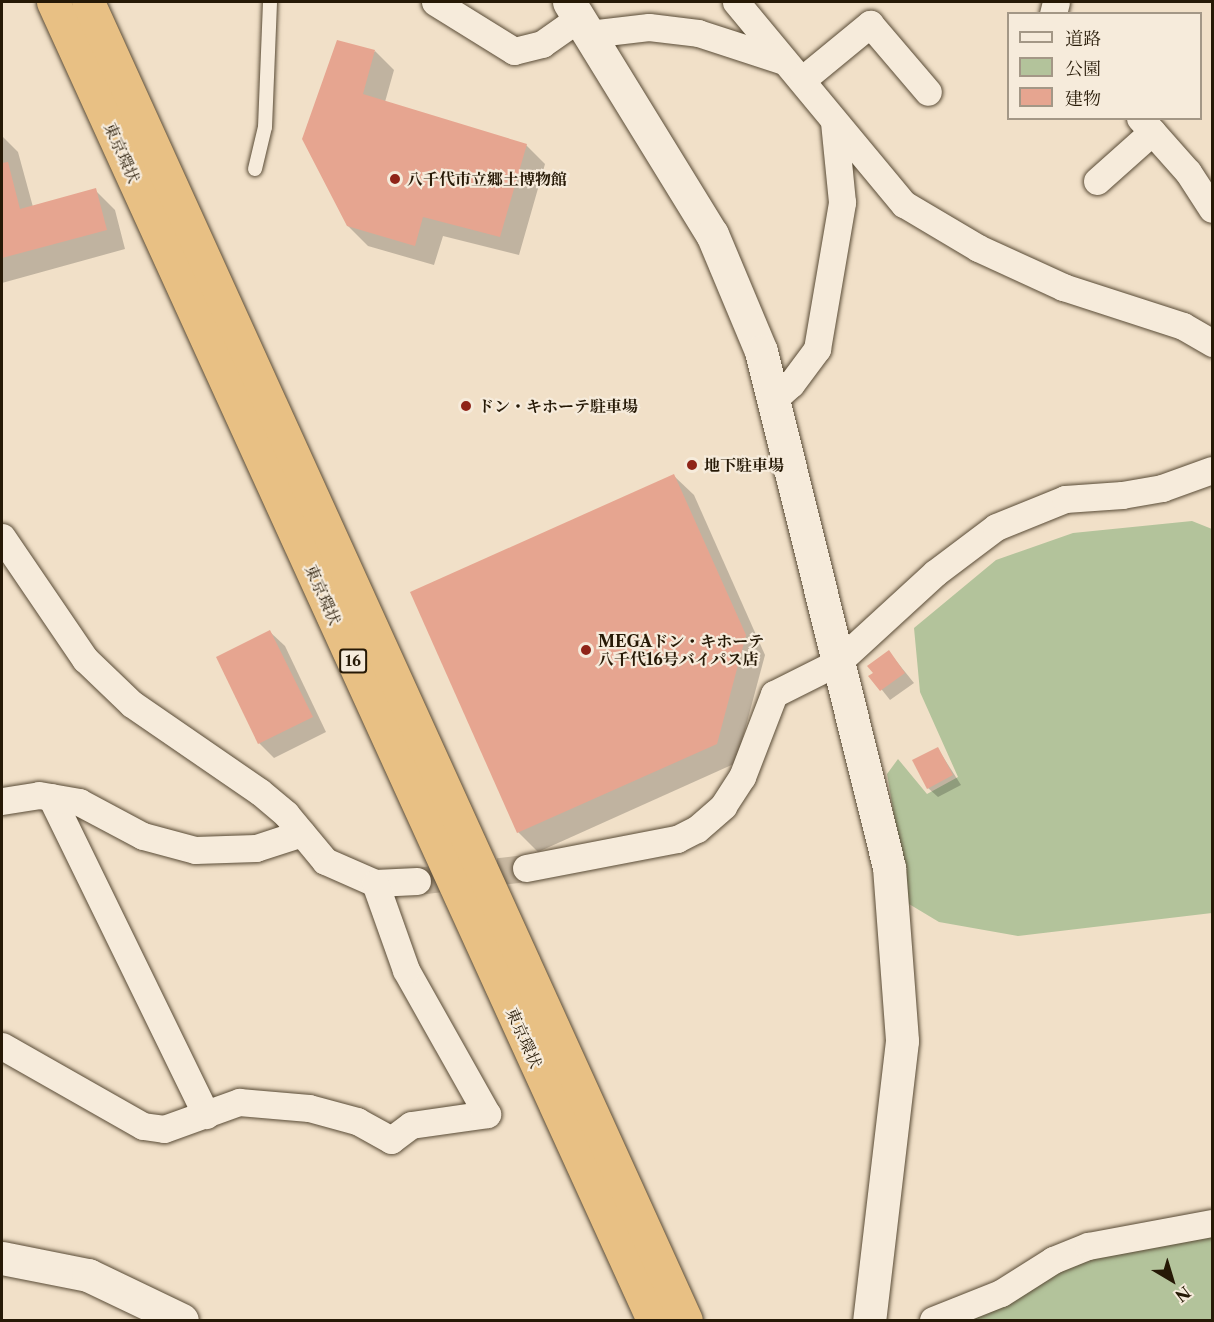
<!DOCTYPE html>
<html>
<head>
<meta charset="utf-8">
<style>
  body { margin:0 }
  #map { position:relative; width:1214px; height:1322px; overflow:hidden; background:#f1e0c8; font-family:"Libre Caslon Text","Noto Serif JP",serif }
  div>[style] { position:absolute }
  .green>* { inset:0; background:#b3c39b }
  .shadow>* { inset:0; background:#0003 }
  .building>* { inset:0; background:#e6a590 }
  .street-tunnel>* { height:27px; margin-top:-13.5px; transform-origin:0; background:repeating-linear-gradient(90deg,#c8b8a1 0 27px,transparent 0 41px) }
  .roads { filter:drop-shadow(0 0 2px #594b36) drop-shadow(0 0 2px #594b36) }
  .lane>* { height:14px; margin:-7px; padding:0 7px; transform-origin:7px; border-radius:7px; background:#f6ebdb }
  .street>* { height:27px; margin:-13.5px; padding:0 13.5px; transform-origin:13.5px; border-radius:13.5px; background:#f6ebdb }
  .secondary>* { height:33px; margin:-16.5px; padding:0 16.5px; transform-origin:16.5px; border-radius:16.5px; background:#f6ebdb }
  .highway>* { height:33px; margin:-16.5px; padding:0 16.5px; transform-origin:16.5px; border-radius:16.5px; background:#e8c084 }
  .dots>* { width:16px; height:16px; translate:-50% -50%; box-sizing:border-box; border:3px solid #f6ebdb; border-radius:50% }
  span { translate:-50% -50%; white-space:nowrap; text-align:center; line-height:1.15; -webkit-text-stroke:4.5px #f6ebdb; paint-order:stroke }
  .shield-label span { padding:2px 4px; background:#f6ebdb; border:2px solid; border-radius:4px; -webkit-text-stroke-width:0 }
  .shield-label { font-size:15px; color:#261906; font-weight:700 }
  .street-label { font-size:16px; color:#261906 }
  .poi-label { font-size:16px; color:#261906; font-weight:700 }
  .left { translate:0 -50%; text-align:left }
  .frame { position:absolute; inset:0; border:3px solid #261906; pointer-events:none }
  .legend { position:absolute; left:1007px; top:12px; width:195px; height:108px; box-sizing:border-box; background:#f6ebdb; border:2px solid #a39786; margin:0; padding:8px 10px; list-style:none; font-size:18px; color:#261906 }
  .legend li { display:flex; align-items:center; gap:12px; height:30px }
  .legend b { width:30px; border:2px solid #a39786 }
  .north { position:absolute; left:1142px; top:1250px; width:60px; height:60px; -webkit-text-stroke:4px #f6ebdb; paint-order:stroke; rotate:142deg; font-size:16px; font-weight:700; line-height:24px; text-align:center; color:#261906 }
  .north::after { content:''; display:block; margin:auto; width:21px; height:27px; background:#261906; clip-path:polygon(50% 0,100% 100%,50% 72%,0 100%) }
</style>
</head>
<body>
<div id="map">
  <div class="green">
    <i style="clip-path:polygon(1192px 521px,1212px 529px,1212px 913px,1018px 936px,939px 922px,909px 904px,887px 774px,898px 759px,927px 794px,958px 777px,920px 692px,914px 628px,996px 560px,1073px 533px)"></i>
    <i style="clip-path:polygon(1212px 1228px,1212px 1320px,956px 1320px,1057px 1266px)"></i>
  </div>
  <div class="shadow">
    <i style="clip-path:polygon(375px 51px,394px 70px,385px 102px,526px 145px,545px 164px,519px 255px,443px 236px,434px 265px,368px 246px,348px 226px,304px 139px)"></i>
    <i style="clip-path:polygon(2px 136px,18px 152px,33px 207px,95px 190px,115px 210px,125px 249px,2px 283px)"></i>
    <i style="clip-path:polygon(674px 476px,694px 495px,765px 655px,736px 763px,538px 852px,518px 832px)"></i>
    <i style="clip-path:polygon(270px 632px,285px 646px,326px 732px,274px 758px,259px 743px)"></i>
    <i style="clip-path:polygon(889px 652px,914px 683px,890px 700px,871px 676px)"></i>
    <i style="clip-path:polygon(938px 749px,961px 785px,938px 797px,928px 788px)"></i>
  </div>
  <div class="building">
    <i style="clip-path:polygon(337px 40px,375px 50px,363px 94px,527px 144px,500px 237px,423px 217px,415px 246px,347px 226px,302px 139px)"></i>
    <i style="clip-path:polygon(8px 162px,20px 209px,96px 188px,107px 230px,2px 258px,2px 163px)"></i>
    <i style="clip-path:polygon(674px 474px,746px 635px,717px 744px,517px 833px,410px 592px)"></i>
    <i style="clip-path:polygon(270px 630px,313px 717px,258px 744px,216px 657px)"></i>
    <i style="clip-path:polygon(889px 650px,905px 673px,880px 691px,868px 676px,873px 673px,867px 666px)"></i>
    <i style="clip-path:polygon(938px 747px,953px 775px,927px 789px,912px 760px)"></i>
  </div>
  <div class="street-tunnel">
    <i style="left:417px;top:881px;width:110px;rotate:-6.8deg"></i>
  </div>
  <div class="roads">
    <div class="lane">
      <i style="left:255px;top:169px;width:43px;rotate:-76.6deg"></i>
      <i style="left:265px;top:127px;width:125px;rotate:-87.7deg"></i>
    </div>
    <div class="street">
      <i style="left:435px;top:2px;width:93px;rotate:31.8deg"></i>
      <i style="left:514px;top:51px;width:29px;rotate:-14deg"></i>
      <i style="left:542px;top:44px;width:45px;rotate:-35.1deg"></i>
      <i style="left:736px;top:2px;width:263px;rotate:50.3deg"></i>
      <i style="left:904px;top:204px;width:86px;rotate:30.7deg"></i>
      <i style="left:978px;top:248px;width:94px;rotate:24.6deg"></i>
      <i style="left:1063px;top:287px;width:126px;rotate:18deg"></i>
      <i style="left:1183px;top:326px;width:34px;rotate:30deg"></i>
      <i style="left:1053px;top:14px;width:12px;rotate:-76deg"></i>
      <i style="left:589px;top:34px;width:60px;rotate:-6.7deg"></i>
      <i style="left:649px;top:27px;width:49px;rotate:7deg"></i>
      <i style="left:698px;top:33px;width:90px;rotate:18deg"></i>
      <i style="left:803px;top:79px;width:87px;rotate:-39.4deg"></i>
      <i style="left:870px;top:24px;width:89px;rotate:49.5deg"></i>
      <i style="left:1140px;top:118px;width:72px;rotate:48.4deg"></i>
      <i style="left:1188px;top:172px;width:44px;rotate:57deg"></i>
      <i style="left:1097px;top:181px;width:74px;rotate:-41.7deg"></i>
      <i style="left:773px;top:400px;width:24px;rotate:-42deg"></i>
      <i style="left:791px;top:384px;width:44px;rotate:-53.4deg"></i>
      <i style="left:817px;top:349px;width:149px;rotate:-80.3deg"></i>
      <i style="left:842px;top:202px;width:80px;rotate:-95.7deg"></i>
      <i style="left:2px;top:537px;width:148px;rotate:55.8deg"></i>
      <i style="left:85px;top:659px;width:65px;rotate:43.8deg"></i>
      <i style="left:132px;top:704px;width:155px;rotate:34.5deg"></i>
      <i style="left:260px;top:792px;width:34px;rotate:40deg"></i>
      <i style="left:286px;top:814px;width:61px;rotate:50.3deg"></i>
      <i style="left:325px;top:861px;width:55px;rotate:23.7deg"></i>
      <i style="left:375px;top:883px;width:42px;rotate:-2.7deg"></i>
      <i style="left:51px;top:797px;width:354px;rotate:64deg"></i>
      <i style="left:2px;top:801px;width:37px;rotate:-9deg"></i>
      <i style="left:39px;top:795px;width:41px;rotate:9.9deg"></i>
      <i style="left:79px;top:802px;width:72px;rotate:28deg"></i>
      <i style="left:143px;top:836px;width:54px;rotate:15.1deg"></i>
      <i style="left:195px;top:850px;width:61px;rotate:-1.9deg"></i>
      <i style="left:256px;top:848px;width:48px;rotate:-18.1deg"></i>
      <i style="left:526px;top:868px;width:154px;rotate:-10.9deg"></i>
      <i style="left:677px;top:839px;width:22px;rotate:-27deg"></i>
      <i style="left:697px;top:829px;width:35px;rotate:-41deg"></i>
      <i style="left:723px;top:806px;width:35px;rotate:-57deg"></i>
      <i style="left:742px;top:777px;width:89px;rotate:-68.9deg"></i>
      <i style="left:774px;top:694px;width:72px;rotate:-26.6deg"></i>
      <i style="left:838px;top:662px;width:132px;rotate:-42.5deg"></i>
      <i style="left:935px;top:573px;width:76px;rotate:-37deg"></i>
      <i style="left:996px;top:527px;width:74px;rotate:-22.1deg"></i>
      <i style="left:1065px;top:499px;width:57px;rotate:-4deg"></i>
      <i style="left:1122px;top:495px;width:41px;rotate:-9.9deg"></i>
      <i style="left:1162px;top:488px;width:53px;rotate:-19.8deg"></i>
      <i style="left:2px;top:1046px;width:162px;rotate:29.6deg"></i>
      <i style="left:143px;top:1126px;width:21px;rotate:8deg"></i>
      <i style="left:164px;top:1129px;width:80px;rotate:-19.8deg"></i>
      <i style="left:239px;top:1102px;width:70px;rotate:4.9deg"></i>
      <i style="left:309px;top:1108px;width:50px;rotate:15.2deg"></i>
      <i style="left:357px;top:1121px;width:39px;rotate:29deg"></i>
      <i style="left:391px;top:1140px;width:25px;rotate:-37deg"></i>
      <i style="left:411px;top:1125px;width:77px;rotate:-8.2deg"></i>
      <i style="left:487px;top:1114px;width:165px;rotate:-119.4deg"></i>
      <i style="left:406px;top:970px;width:92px;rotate:-109.6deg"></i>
      <i style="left:933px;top:1320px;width:73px;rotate:-21.7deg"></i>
      <i style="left:1001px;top:1293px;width:62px;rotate:-32.4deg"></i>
      <i style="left:1053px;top:1260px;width:38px;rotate:-22deg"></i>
      <i style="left:1088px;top:1246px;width:126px;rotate:-10.5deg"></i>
    </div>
    <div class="secondary">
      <i style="left:569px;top:2px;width:273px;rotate:58.4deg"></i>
      <i style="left:712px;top:234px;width:127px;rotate:67.3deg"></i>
      <i style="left:761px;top:351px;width:532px;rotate:76.07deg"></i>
      <i style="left:889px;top:867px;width:174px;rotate:85.7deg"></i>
      <i style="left:902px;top:1041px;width:281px;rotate:96.7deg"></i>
      <i style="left:2px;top:1258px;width:88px;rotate:11.2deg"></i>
      <i style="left:88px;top:1275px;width:104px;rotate:25.6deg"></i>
    </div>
    <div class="highway">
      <i style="left:53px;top:2px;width:1448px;rotate:65.52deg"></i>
      <i style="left:88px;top:2px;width:1447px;rotate:65.6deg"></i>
    </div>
  </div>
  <div class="dots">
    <i style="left:395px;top:179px;background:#8f2418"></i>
    <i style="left:466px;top:406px;background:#8f2418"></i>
    <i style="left:692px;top:465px;background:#8f2418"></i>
    <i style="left:586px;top:650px;background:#8f2418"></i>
  </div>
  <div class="shield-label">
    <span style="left:353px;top:661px">16</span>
  </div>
  <div class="street-label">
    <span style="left:122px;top:153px;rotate:66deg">東京環状</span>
    <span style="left:323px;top:595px;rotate:66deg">東京環状</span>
    <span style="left:524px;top:1038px;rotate:66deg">東京環状</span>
  </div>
  <div class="poi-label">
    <span class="left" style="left:407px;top:179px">八千代市立郷土博物館</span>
    <span class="left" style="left:478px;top:406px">ドン・キホーテ駐車場</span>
    <span class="left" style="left:704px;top:465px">地下駐車場</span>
    <span class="left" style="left:598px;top:650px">MEGAドン・キホーテ<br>八千代16号バイパス店</span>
  </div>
  <div class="frame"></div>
  <ul class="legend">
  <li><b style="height:8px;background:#f6ebdb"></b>道路</li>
  <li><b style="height:16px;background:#b3c39b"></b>公園</li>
  <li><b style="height:16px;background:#e6a590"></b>建物</li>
  </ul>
  <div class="north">N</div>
</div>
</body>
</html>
